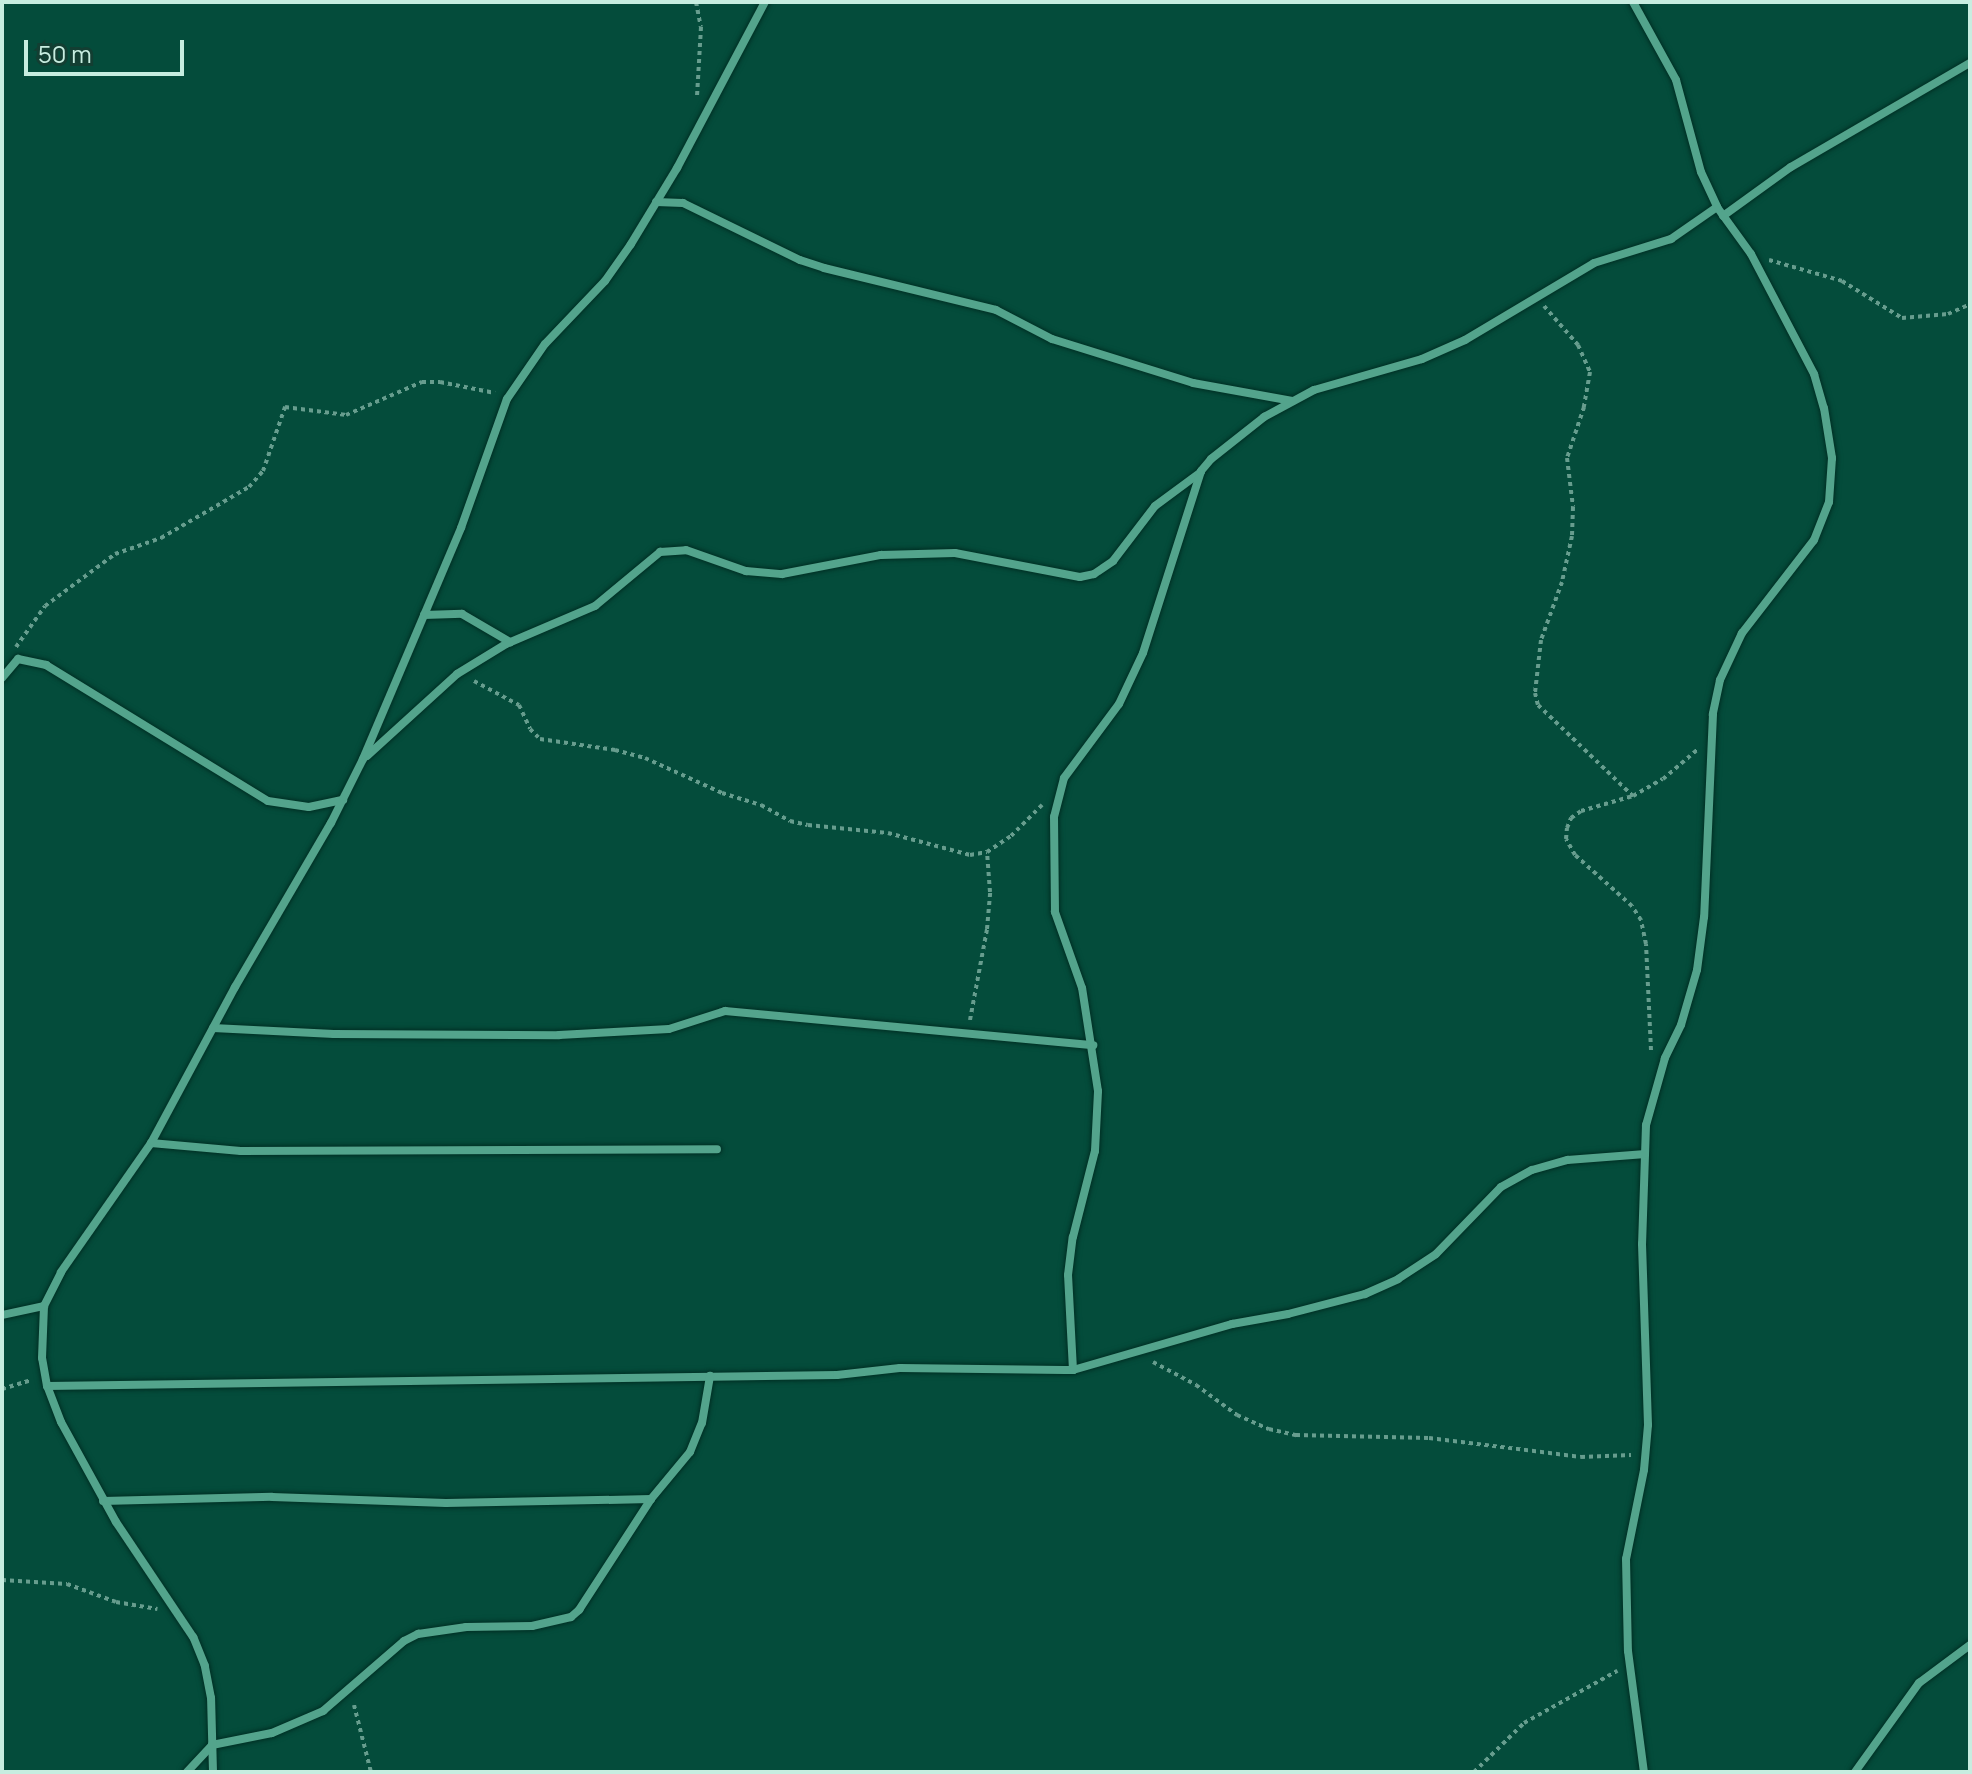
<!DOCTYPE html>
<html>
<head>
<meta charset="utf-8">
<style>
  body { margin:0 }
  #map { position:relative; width:1972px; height:1774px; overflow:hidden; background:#044c3b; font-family:Manrope,sans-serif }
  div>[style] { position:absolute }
  .path>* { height:4px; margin-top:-2px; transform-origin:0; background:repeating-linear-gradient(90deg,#679d8e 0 4px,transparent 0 8px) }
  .roads { filter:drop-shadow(0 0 2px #002f24) drop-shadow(0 0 2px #002f24) }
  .minor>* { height:8px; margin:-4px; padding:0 4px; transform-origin:4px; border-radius:4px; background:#53a48c }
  span { translate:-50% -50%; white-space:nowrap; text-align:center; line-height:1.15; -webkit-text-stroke:8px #133e32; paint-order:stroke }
  .frame { position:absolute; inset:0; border:4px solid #c7ede0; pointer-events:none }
  .scale { position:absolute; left:24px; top:40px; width:160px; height:36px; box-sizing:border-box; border:4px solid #c7ede0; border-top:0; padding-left:10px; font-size:24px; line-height:28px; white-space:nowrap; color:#c7ede0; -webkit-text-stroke:6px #133e32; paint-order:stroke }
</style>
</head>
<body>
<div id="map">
  <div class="path">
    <i style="left:696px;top:2px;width:25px;rotate:79deg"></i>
    <i style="left:701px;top:27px;width:70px;rotate:93.3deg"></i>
    <i style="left:1769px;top:260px;width:76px;rotate:16deg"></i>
    <i style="left:1842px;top:281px;width:70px;rotate:31.7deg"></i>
    <i style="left:1902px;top:318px;width:46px;rotate:-5deg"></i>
    <i style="left:1948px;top:314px;width:24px;rotate:-24deg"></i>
    <i style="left:1544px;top:306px;width:52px;rotate:48.9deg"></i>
    <i style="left:1578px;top:345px;width:30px;rotate:66deg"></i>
    <i style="left:1590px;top:372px;width:36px;rotate:100deg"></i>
    <i style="left:1584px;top:407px;width:54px;rotate:108.4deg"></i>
    <i style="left:1567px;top:458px;width:49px;rotate:83deg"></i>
    <i style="left:1573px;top:507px;width:29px;rotate:92deg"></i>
    <i style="left:1572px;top:536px;width:47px;rotate:102.3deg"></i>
    <i style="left:1562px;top:582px;width:62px;rotate:109.9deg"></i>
    <i style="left:1541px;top:640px;width:53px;rotate:96.5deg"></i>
    <i style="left:1535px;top:693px;width:12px;rotate:76deg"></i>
    <i style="left:1538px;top:705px;width:132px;rotate:43.8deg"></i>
    <i style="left:16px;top:647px;width:50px;rotate:-54.7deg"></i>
    <i style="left:45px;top:606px;width:87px;rotate:-36.6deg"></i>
    <i style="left:115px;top:554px;width:49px;rotate:-19.2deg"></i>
    <i style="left:161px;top:538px;width:102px;rotate:-30.1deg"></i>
    <i style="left:249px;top:487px;width:21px;rotate:-49deg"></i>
    <i style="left:263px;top:471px;width:68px;rotate:-71deg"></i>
    <i style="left:285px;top:407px;width:62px;rotate:7.5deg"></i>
    <i style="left:346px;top:415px;width:83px;rotate:-23.5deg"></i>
    <i style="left:422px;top:382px;width:18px"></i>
    <i style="left:440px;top:382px;width:56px;rotate:11.3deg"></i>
    <i style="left:474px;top:681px;width:51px;rotate:28.1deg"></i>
    <i style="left:519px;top:705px;width:26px;rotate:65deg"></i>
    <i style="left:530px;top:729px;width:14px;rotate:45deg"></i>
    <i style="left:540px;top:739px;width:76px;rotate:8.3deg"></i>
    <i style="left:615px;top:750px;width:31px;rotate:15deg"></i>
    <i style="left:645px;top:758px;width:85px;rotate:24.4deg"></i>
    <i style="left:722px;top:793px;width:41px;rotate:17.1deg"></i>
    <i style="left:761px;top:805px;width:33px;rotate:29deg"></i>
    <i style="left:790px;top:821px;width:18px;rotate:13deg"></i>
    <i style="left:808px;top:825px;width:80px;rotate:5.7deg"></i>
    <i style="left:888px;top:833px;width:85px;rotate:15deg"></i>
    <i style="left:970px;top:855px;width:17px;rotate:-10deg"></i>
    <i style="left:987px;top:852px;width:29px;rotate:-34deg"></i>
    <i style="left:1011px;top:836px;width:44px;rotate:-45deg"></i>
    <i style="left:970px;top:1020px;width:93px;rotate:-79.4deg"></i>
    <i style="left:987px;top:929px;width:37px;rotate:-85deg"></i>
    <i style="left:990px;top:892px;width:40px;rotate:-94.3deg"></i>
    <i style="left:1651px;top:1050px;width:106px;rotate:-92.7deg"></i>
    <i style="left:1646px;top:944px;width:25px;rotate:-102deg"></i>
    <i style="left:1641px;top:920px;width:17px;rotate:-123deg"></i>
    <i style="left:1632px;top:906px;width:76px;rotate:-138.2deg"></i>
    <i style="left:1575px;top:855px;width:18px;rotate:-119deg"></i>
    <i style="left:1566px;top:839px;width:11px;rotate:-85deg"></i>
    <i style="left:1567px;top:828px;width:11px;rotate:-68deg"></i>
    <i style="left:1571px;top:818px;width:12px;rotate:-35deg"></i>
    <i style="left:1581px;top:811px;width:54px;rotate:-16.1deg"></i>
    <i style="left:1633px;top:796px;width:34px;rotate:-30deg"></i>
    <i style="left:1663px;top:779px;width:45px;rotate:-40.5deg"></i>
    <i style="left:1153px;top:1362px;width:49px;rotate:28.1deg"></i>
    <i style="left:1196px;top:1385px;width:51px;rotate:36.2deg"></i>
    <i style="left:1237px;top:1415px;width:35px;rotate:24deg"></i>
    <i style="left:1269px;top:1429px;width:28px;rotate:13deg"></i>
    <i style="left:1296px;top:1435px;width:133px;rotate:1.3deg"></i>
    <i style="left:1429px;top:1438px;width:153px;rotate:7.1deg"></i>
    <i style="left:1581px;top:1457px;width:50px;rotate:-2.3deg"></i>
    <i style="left:2px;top:1389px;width:30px;rotate:-17deg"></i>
    <i style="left:2px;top:1580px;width:65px;rotate:3.5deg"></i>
    <i style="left:67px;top:1584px;width:52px;rotate:20.2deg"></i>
    <i style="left:116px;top:1602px;width:42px;rotate:9.7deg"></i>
    <i style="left:354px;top:1705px;width:69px;rotate:75.8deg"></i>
    <i style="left:1474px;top:1772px;width:70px;rotate:-44.4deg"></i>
    <i style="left:1524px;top:1723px;width:107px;rotate:-29.2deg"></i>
  </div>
  <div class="roads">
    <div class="minor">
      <i style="left:1633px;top:2px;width:89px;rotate:61.1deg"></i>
      <i style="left:1676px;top:80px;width:95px;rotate:74.8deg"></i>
      <i style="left:1701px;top:172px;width:38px;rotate:65deg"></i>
      <i style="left:1717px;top:207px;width:58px;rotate:54.1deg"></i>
      <i style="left:1751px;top:254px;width:136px;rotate:62.3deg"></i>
      <i style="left:1814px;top:374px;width:35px;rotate:74deg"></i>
      <i style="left:1824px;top:408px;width:51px;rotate:80.9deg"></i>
      <i style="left:1832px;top:458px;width:44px;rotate:93.9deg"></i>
      <i style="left:1829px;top:502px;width:41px;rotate:111.5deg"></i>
      <i style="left:1814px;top:540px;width:118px;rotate:127.7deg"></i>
      <i style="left:1742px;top:633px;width:52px;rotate:115.1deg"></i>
      <i style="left:1720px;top:680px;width:35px;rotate:102deg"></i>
      <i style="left:1713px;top:714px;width:203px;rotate:92.5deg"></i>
      <i style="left:1704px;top:917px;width:53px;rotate:97.5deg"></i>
      <i style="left:1697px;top:970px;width:57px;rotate:106.2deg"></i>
      <i style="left:1681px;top:1025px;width:37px;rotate:116deg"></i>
      <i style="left:1665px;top:1058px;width:70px;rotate:105.8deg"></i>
      <i style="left:1646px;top:1125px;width:119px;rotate:91.9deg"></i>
      <i style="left:1642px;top:1244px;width:181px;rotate:88.1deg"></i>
      <i style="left:1648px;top:1425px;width:45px;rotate:95.1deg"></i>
      <i style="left:1644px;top:1470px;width:91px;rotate:101.4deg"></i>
      <i style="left:1626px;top:1559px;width:92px;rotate:88.8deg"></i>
      <i style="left:1628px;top:1651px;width:122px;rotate:82.5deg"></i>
      <i style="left:656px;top:202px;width:27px;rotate:2deg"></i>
      <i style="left:683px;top:203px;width:130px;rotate:26deg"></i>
      <i style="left:800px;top:260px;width:25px;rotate:18deg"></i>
      <i style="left:824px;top:268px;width:177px;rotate:13.7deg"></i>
      <i style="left:996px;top:310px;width:63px;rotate:27.4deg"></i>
      <i style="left:1052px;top:339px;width:148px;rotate:17.3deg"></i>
      <i style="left:1193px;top:383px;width:101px;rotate:10.3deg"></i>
      <i style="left:1723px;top:216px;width:84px;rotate:-35.8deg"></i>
      <i style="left:1791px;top:167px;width:207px;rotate:-30.2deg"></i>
      <i style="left:424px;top:615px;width:38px;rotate:-2deg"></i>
      <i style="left:462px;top:614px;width:56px;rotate:30.3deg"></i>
      <i style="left:2px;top:678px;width:25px;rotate:-50deg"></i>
      <i style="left:18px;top:659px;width:29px;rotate:12deg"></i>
      <i style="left:46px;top:665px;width:260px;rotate:31.5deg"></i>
      <i style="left:268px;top:801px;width:41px;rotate:8.3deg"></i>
      <i style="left:309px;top:807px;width:35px;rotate:-12deg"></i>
      <i style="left:367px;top:756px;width:122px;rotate:-42.3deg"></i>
      <i style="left:457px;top:674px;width:57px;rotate:-31.5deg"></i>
      <i style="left:506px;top:644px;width:97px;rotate:-23.1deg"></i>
      <i style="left:595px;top:606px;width:85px;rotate:-39.7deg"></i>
      <i style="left:660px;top:552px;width:26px;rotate:-4deg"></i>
      <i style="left:686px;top:550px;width:64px;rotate:19.3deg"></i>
      <i style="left:746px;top:571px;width:36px;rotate:5deg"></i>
      <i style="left:782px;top:574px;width:101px;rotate:-10.9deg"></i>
      <i style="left:881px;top:555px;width:74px;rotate:-1.5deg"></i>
      <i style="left:955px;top:553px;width:127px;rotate:10.9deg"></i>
      <i style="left:1080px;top:577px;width:14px;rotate:-12deg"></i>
      <i style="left:1094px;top:574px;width:23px;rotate:-34deg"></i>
      <i style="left:1113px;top:561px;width:69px;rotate:-52.6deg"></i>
      <i style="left:1155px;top:506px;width:57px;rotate:-36.5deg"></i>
      <i style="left:213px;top:1028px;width:121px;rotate:2.8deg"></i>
      <i style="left:334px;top:1034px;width:225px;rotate:0.3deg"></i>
      <i style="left:559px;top:1035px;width:110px;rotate:-3.1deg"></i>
      <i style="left:669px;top:1029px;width:59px;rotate:-17.8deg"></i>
      <i style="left:725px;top:1011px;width:370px;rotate:5.3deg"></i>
      <i style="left:151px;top:1143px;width:90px;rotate:5.1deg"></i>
      <i style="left:241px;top:1151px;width:476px;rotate:-0.2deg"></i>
      <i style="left:2px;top:1315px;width:43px;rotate:-12.1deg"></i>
      <i style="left:1073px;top:1370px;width:95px;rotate:-93deg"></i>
      <i style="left:1068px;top:1275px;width:38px;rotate:-83deg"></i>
      <i style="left:1073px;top:1237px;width:89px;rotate:-75.7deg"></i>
      <i style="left:1095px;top:1151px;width:60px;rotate:-87.1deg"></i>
      <i style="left:1098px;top:1091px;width:104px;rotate:-98.8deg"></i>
      <i style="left:1082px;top:988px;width:81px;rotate:-109.6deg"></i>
      <i style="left:1055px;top:912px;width:95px;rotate:-90.6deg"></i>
      <i style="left:1054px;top:817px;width:40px;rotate:-75.6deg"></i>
      <i style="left:1064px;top:778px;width:92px;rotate:-53.4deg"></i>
      <i style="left:1119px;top:704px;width:56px;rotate:-64.8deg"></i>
      <i style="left:1143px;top:653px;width:191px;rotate:-72.3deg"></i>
      <i style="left:1201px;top:471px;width:16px;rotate:-50deg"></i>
      <i style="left:1211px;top:459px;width:68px;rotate:-38.4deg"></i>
      <i style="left:1264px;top:417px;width:57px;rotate:-28.4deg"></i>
      <i style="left:1314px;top:390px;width:112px;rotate:-16deg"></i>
      <i style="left:1422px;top:359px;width:47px;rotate:-23.8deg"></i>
      <i style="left:1465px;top:340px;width:150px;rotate:-30.8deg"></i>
      <i style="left:1594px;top:263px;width:81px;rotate:-17.3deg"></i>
      <i style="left:1671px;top:239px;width:56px;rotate:-34.8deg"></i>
      <i style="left:47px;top:1386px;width:790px;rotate:-0.8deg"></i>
      <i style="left:837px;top:1375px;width:63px;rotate:-6.3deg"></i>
      <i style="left:900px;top:1368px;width:173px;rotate:0.7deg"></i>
      <i style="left:1073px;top:1370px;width:166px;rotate:-16.1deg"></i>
      <i style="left:1232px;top:1324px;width:57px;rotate:-10.1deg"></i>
      <i style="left:1288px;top:1314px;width:80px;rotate:-14.6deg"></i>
      <i style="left:1365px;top:1294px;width:36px;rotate:-24deg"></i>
      <i style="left:1398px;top:1279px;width:45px;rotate:-33.3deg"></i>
      <i style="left:1436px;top:1254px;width:93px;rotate:-45.9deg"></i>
      <i style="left:1501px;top:1187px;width:35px;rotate:-29deg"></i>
      <i style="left:1532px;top:1170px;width:37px;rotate:-16deg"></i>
      <i style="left:1568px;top:1160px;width:77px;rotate:-4.5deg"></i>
      <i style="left:103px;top:1501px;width:169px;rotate:-1.4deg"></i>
      <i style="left:272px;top:1497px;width:174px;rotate:2deg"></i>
      <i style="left:446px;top:1503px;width:205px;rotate:-1.1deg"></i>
      <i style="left:187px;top:1772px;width:37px;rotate:-47deg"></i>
      <i style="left:212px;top:1745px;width:61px;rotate:-11.3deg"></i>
      <i style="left:272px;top:1733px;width:56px;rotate:-23.3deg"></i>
      <i style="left:323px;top:1711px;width:107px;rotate:-40.8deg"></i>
      <i style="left:404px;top:1641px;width:16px;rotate:-27deg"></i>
      <i style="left:418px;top:1634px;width:49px;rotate:-8.3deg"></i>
      <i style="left:466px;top:1627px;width:66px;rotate:-0.9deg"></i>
      <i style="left:532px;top:1626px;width:40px;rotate:-13deg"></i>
      <i style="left:571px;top:1617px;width:11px;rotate:-41deg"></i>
      <i style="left:579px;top:1610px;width:132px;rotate:-57deg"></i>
      <i style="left:651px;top:1499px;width:61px;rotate:-50.3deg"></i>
      <i style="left:690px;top:1452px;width:31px;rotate:-68deg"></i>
      <i style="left:702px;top:1423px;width:48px;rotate:-80.3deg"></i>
      <i style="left:213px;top:1772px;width:74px;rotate:-91.5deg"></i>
      <i style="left:211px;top:1698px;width:33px;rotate:-101deg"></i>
      <i style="left:205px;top:1666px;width:31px;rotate:-112deg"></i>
      <i style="left:193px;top:1637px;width:138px;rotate:-123.8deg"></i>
      <i style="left:116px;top:1522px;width:114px;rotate:-118.8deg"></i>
      <i style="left:61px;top:1422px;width:39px;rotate:-111deg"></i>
      <i style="left:47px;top:1386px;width:28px;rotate:-100deg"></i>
      <i style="left:42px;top:1358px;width:52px;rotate:-87.8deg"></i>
      <i style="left:44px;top:1306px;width:38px;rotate:-63deg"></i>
      <i style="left:61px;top:1272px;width:157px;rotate:-55.1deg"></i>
      <i style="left:151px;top:1143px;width:177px;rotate:-61.7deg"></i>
      <i style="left:235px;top:987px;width:190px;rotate:-59.7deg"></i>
      <i style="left:331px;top:823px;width:72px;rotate:-63.4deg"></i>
      <i style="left:363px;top:759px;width:251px;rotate:-67deg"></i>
      <i style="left:461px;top:528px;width:137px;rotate:-70.4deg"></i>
      <i style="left:507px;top:399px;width:67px;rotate:-55.4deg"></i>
      <i style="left:545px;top:344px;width:87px;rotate:-46.4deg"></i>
      <i style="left:605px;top:281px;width:45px;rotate:-54.9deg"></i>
      <i style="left:631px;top:244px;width:89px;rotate:-58.8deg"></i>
      <i style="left:677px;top:168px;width:188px;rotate:-62.1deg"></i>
      <i style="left:1855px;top:1772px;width:110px;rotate:-54.3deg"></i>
      <i style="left:1919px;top:1683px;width:64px;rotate:-36.7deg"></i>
    </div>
  </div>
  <div class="frame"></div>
  <div class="scale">50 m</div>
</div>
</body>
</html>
